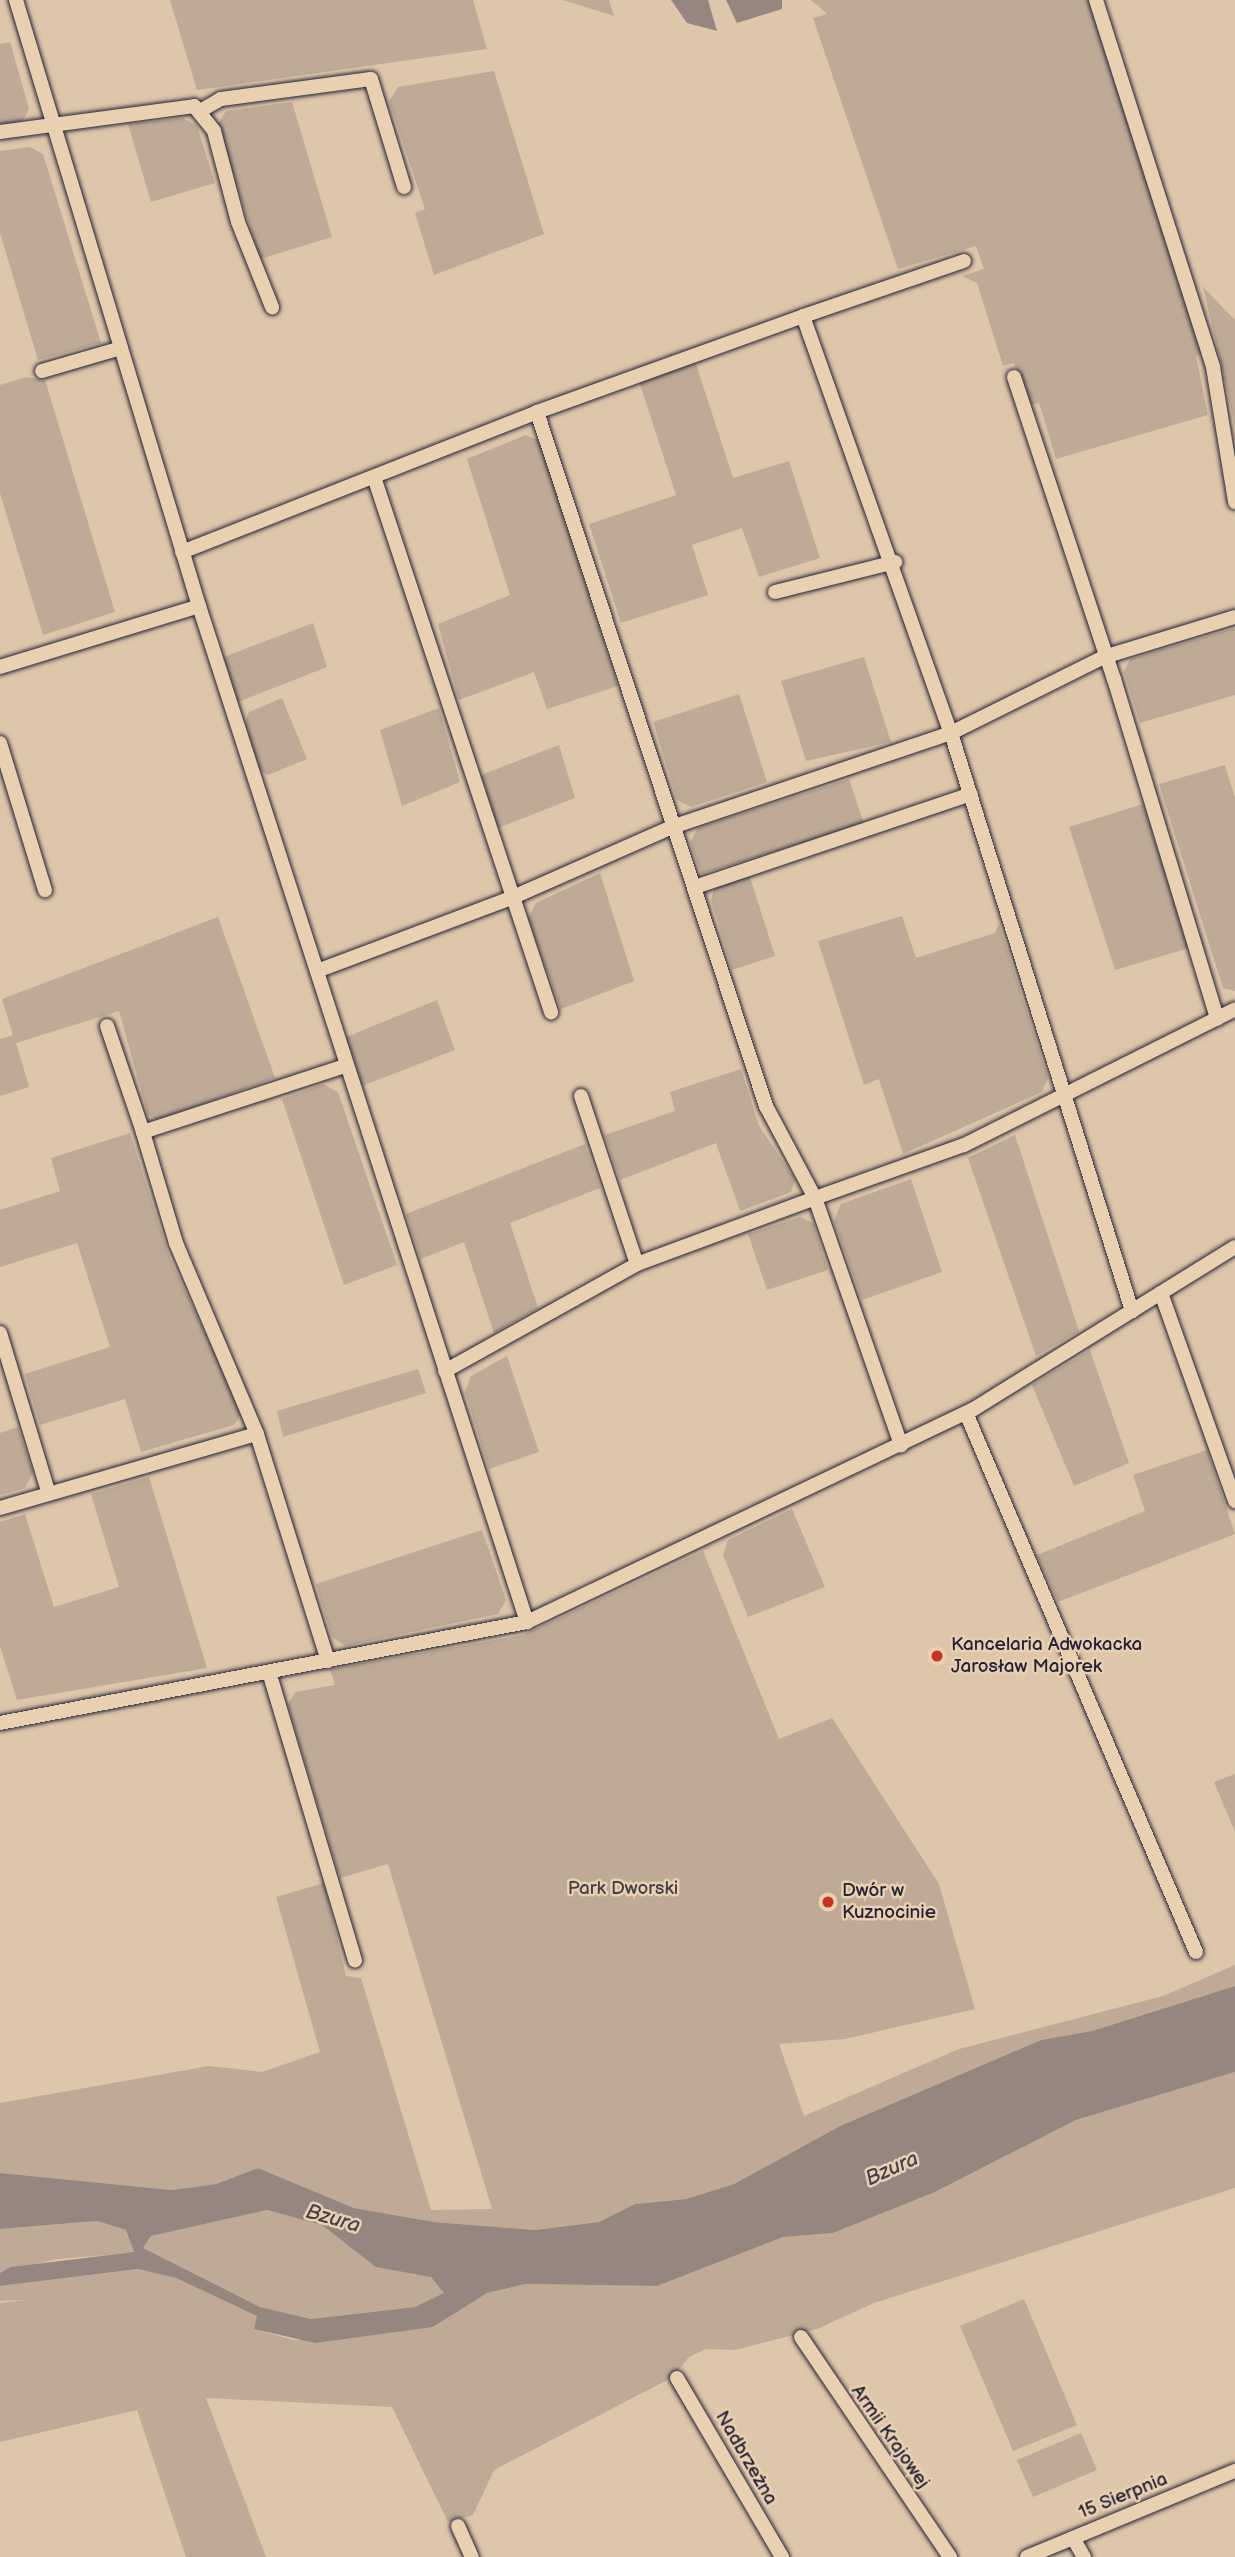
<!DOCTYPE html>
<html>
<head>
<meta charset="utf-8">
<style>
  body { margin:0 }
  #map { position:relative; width:1235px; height:2557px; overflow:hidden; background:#ddc6aa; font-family:"Balsamiq Sans",sans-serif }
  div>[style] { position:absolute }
  .green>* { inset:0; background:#beaa97 }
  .water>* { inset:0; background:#958780 }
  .roads { filter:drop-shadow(0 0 2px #22223b) drop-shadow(0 0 2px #22223b) }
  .minor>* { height:14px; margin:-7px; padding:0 7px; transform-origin:7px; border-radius:7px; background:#e9d0b1 }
  .dots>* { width:19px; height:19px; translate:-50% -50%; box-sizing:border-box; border:4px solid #e9d0b1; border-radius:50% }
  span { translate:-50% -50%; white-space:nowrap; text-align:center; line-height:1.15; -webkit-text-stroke:5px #e9d0b1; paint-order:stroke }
  .poi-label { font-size:19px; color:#22223b }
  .left { translate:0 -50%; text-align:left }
  .park-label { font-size:19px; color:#413d4d }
  .street-label { font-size:19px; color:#22223b }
  .water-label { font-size:21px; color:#444050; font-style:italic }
</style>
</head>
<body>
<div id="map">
  <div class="green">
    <i style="clip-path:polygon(170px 0,473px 0,487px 49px,197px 90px)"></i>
    <i style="clip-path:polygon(563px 0,609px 0,614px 16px)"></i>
    <i style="clip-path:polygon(811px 0,1091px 0,1204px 352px,1196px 356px,1208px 415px,1056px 459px,1039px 403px,1028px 405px,1014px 363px,1003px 366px,977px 283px,962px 276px,984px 269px,976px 246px,898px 269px,813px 18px,827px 14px)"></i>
    <i style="clip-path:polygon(10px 42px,29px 109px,22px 122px,0 125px,0 44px)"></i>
    <i style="clip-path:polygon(494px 71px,544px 234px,434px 275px,415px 213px,425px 209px,389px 101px,398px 87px)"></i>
    <i style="clip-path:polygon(292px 102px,332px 237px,260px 259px,218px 124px,226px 111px)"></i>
    <i style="clip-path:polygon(183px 118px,197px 126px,215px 183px,151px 202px,128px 124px)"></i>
    <i style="clip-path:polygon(30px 147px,43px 154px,101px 343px,38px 360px,0 233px,0 151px)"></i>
    <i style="clip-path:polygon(1203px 287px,1235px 320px,1235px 428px,1228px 393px)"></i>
    <i style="clip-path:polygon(694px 358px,733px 478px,789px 461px,820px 558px,759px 577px,742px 528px,692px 545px,708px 595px,621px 623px,589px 524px,676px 495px,638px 378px)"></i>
    <i style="clip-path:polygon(26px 377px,45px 380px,115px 612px,43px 635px,0 493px,0 385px)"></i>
    <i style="clip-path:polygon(526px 435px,540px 441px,618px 686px,547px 709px,534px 672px,459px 700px,438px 624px,510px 595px,467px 459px)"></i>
    <i style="clip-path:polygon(313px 623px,327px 667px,238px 702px,224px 657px)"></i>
    <i style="clip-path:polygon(1235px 628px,1235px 695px,1140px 723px,1124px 672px,1130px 659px)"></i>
    <i style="clip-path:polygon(864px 657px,891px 742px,806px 761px,781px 681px)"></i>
    <i style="clip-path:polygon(739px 694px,767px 782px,691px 807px,677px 800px,653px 722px)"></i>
    <i style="clip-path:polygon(282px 698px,307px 759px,268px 775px,260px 771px,245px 722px,249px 712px)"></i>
    <i style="clip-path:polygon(439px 708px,460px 782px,402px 806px,380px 730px)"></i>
    <i style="clip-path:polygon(559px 745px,575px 798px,498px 828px,481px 775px)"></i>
    <i style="clip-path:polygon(1225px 765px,1235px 798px,1235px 991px,1223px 988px,1159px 784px)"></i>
    <i style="clip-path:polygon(849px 779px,864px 824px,701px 874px,690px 842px,698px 828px)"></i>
    <i style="clip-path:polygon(1143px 804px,1189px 948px,1115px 970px,1069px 827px)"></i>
    <i style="clip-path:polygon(600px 873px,634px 981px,561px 1009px,528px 918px,536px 903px)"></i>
    <i style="clip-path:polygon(749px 874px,775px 956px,732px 970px,711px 900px,715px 886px)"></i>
    <i style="clip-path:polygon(902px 916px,916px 958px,995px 933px,999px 924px,1048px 1078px,1042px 1092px,903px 1154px,879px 1079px,864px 1085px,818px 941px)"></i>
    <i style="clip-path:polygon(218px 917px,275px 1078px,157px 1120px,148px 1115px,119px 1011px,16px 1043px,29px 1087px,0 1096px,0 1039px,13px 1035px,2px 999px)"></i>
    <i style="clip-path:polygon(437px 1000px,455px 1050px,362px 1086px,346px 1037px)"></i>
    <i style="clip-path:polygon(741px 1069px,759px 1126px,795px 1179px,791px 1192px,740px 1211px,716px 1143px,620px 1180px,605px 1135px,675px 1111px,670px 1092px)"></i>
    <i style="clip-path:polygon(323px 1084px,338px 1092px,397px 1265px,344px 1285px,282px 1099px)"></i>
    <i style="clip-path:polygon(130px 1133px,169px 1256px,242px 1412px,234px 1425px,141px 1452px,125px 1399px,40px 1425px,25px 1374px,110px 1347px,77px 1243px,0 1267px,0 1210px,60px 1191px,51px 1158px)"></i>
    <i style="clip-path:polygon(1015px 1135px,1079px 1331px,1036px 1356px,968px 1158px)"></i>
    <i style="clip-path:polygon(585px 1144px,600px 1188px,510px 1223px,538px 1308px,494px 1333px,464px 1242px,421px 1259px,406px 1214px)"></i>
    <i style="clip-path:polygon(911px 1179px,942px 1272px,862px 1300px,834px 1221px,841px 1204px)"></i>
    <i style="clip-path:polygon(800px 1217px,813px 1223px,828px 1270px,767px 1290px,748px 1234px)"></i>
    <i style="clip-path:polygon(1090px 1350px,1129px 1463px,1074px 1486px,1032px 1385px)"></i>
    <i style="clip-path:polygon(507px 1356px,539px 1452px,489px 1469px,465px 1392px,471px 1376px)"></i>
    <i style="clip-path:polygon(418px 1369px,426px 1393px,283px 1437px,277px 1411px)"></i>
    <i style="clip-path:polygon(18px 1427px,33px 1473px,25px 1488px,0 1495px,0 1433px)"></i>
    <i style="clip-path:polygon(1207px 1450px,1235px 1534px,1058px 1602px,1037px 1555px,1145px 1511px,1133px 1475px)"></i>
    <i style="clip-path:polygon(149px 1477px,207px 1668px,17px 1700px,0 1646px,0 1522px,25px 1514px,54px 1607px,119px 1587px,91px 1494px)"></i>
    <i style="clip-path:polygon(792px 1509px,825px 1587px,748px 1617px,723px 1555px,728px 1540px)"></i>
    <i style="clip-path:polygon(482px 1530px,506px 1600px,498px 1614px,345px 1646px,332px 1637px,316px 1584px)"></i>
    <i style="clip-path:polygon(703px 1551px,779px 1739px,832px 1718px,939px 1884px,975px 2009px,845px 2039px,779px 2044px,804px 2116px,959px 2049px,1163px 1996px,1235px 1965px,1235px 1986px,1092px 2031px,1041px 2040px,840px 2126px,734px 2184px,686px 2199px,635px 2204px,599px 2222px,535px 2230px,434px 2222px,354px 2208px,258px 2168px,216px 2184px,172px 2190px,0 2173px,0 2103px,209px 2066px,262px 2072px,320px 2052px,276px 1897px,324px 1883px,346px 1976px,361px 1978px,431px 2210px,492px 2209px,388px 1864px,340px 1878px,288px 1705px,295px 1692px,335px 1685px,330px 1669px,523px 1635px)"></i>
    <i style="clip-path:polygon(1235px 1774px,1235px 1832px,1214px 1782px)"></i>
    <i style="clip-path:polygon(1235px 2072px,1235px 2188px,874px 2303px,817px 2329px,735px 2350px,706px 2349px,689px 2357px,673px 2377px,494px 2470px,473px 2515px,448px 2522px,392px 2407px,206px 2398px,266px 2557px,186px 2557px,137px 2410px,0 2442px,0 2303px,28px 2300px,0 2301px,0 2286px,138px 2269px,176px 2278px,258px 2316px,254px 2329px,294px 2340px,433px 2327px,487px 2293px,526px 2284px,657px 2286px,783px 2237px,833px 2233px,935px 2192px,1076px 2120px)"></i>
    <i style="clip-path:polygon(267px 2210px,322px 2225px,358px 2252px,431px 2277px,445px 2293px,415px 2307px,311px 2319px,260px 2307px,142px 2248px,151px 2236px)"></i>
    <i style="clip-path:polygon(97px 2221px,126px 2230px,134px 2253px,57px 2259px,0 2273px,0 2229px)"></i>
    <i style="clip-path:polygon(1024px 2299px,1077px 2425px,1013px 2451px,960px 2326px)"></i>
    <i style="clip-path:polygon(1081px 2433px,1097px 2470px,1033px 2497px,1017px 2460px)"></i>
  </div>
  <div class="water">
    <i style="clip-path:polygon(671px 0,708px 0,717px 31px,687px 23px)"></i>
    <i style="clip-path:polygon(726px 0,782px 0,782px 9px,737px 23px)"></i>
    <i style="clip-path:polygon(evenodd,1235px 1986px,1235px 2072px,1076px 2120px,935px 2192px,833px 2233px,783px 2237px,657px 2286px,526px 2284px,487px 2293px,433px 2327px,315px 2343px,254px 2329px,257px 2316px,176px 2278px,138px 2269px,0 2286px,0 2273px,11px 2267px,134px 2252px,126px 2230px,97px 2221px,0 2229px,0 2173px,172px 2190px,216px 2184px,258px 2168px,354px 2208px,434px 2222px,535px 2230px,599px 2222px,635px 2204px,686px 2199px,734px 2184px,840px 2126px,1041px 2040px,1092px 2031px,1235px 1986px,267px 2210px,322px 2225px,376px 2267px,431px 2277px,444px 2293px,415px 2307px,311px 2319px,260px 2307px,143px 2248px,151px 2236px,267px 2210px)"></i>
  </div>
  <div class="roads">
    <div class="minor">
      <i style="left:16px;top:0;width:633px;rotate:73.2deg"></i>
      <i style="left:199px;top:606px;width:1068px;rotate:72.11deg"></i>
      <i style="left:1096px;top:0;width:385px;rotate:72.3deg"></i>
      <i style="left:1213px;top:367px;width:137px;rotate:80.7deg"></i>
      <i style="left:200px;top:111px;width:24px;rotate:-30deg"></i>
      <i style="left:221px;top:99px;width:151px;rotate:-7.6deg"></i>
      <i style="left:371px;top:79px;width:113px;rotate:73deg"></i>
      <i style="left:0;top:132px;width:196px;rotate:-7.6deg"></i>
      <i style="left:194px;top:106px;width:32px;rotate:51deg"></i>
      <i style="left:214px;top:131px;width:94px;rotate:75.2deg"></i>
      <i style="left:238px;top:222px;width:92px;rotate:68.2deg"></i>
      <i style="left:964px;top:261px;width:170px;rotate:161.1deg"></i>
      <i style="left:803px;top:316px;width:442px;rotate:70.5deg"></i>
      <i style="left:951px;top:733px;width:171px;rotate:-26.4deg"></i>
      <i style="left:1104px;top:657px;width:137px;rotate:-17deg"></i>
      <i style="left:42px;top:371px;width:82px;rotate:-16.2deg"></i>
      <i style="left:1014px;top:377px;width:318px;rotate:71.7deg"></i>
      <i style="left:1114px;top:679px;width:355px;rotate:73.1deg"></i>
      <i style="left:537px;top:412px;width:283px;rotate:-19.8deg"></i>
      <i style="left:374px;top:477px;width:564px;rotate:71.69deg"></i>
      <i style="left:182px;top:552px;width:382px;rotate:-21.5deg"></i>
      <i style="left:537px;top:412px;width:731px;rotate:71.74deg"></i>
      <i style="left:766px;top:1106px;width:104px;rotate:62deg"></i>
      <i style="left:815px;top:1198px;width:158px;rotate:-19.6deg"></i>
      <i style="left:964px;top:1145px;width:303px;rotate:-26.6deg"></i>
      <i style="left:775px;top:592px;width:124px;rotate:-14deg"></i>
      <i style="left:0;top:667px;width:208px;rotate:-17deg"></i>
      <i style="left:0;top:743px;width:154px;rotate:73deg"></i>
      <i style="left:695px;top:887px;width:291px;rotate:-18.6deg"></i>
      <i style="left:317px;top:971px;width:207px;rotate:-20.6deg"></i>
      <i style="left:511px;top:898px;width:176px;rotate:-23.8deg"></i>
      <i style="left:672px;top:827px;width:294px;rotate:-18.6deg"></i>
      <i style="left:951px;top:733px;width:606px;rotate:72.61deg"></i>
      <i style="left:107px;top:1026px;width:112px;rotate:71.2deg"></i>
      <i style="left:581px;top:1096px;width:177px;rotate:71.6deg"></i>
      <i style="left:1161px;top:1293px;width:221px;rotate:70.4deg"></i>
      <i style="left:0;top:1333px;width:168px;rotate:73.1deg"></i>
      <i style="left:445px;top:1371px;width:220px;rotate:-29.1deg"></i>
      <i style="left:637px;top:1264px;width:190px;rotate:-20.3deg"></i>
      <i style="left:815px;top:1198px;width:262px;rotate:70.8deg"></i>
      <i style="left:966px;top:1413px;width:586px;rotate:66.89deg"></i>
      <i style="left:0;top:1508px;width:267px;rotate:-16.1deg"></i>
      <i style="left:328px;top:1661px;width:238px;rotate:-107.4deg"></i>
      <i style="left:257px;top:1434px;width:207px;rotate:-113deg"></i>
      <i style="left:176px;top:1243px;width:116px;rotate:-106.6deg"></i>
      <i style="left:143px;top:1132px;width:213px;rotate:-18.1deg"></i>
      <i style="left:269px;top:1672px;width:301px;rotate:73.4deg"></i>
      <i style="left:0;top:1723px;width:537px;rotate:-10.85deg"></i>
      <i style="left:527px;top:1622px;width:493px;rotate:-25.5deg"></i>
      <i style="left:972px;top:1410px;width:309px;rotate:-31.8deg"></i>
      <i style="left:801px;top:2337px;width:266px;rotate:55.9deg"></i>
      <i style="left:677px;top:2378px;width:208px;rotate:59.6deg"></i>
      <i style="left:458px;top:2526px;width:34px;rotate:66deg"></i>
      <i style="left:1073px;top:2538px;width:22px;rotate:60deg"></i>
      <i style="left:1027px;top:2557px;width:225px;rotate:-22.5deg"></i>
    </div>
  </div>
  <div class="dots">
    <i style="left:937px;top:1656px;background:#c8321e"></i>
    <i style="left:828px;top:1902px;background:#c8321e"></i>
  </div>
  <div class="poi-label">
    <span class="left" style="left:951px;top:1656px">Kancelaria Adwokacka<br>Jarosław Majorek</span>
    <span class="left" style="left:842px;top:1902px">Dwór w<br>Kuznocinie</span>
  </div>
  <div class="park-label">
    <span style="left:623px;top:1889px">Park Dworski</span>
  </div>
  <div class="street-label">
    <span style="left:890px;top:2437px;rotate:55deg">Armii Krajowej</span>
    <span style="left:746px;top:2458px;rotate:60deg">Nadbrzeżna</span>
    <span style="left:1123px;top:2496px;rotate:-22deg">15 Sierpnia</span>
  </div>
  <div class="water-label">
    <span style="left:892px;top:2169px;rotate:-24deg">Bzura</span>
    <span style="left:333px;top:2219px;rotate:16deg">Bzura</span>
  </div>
</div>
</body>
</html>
